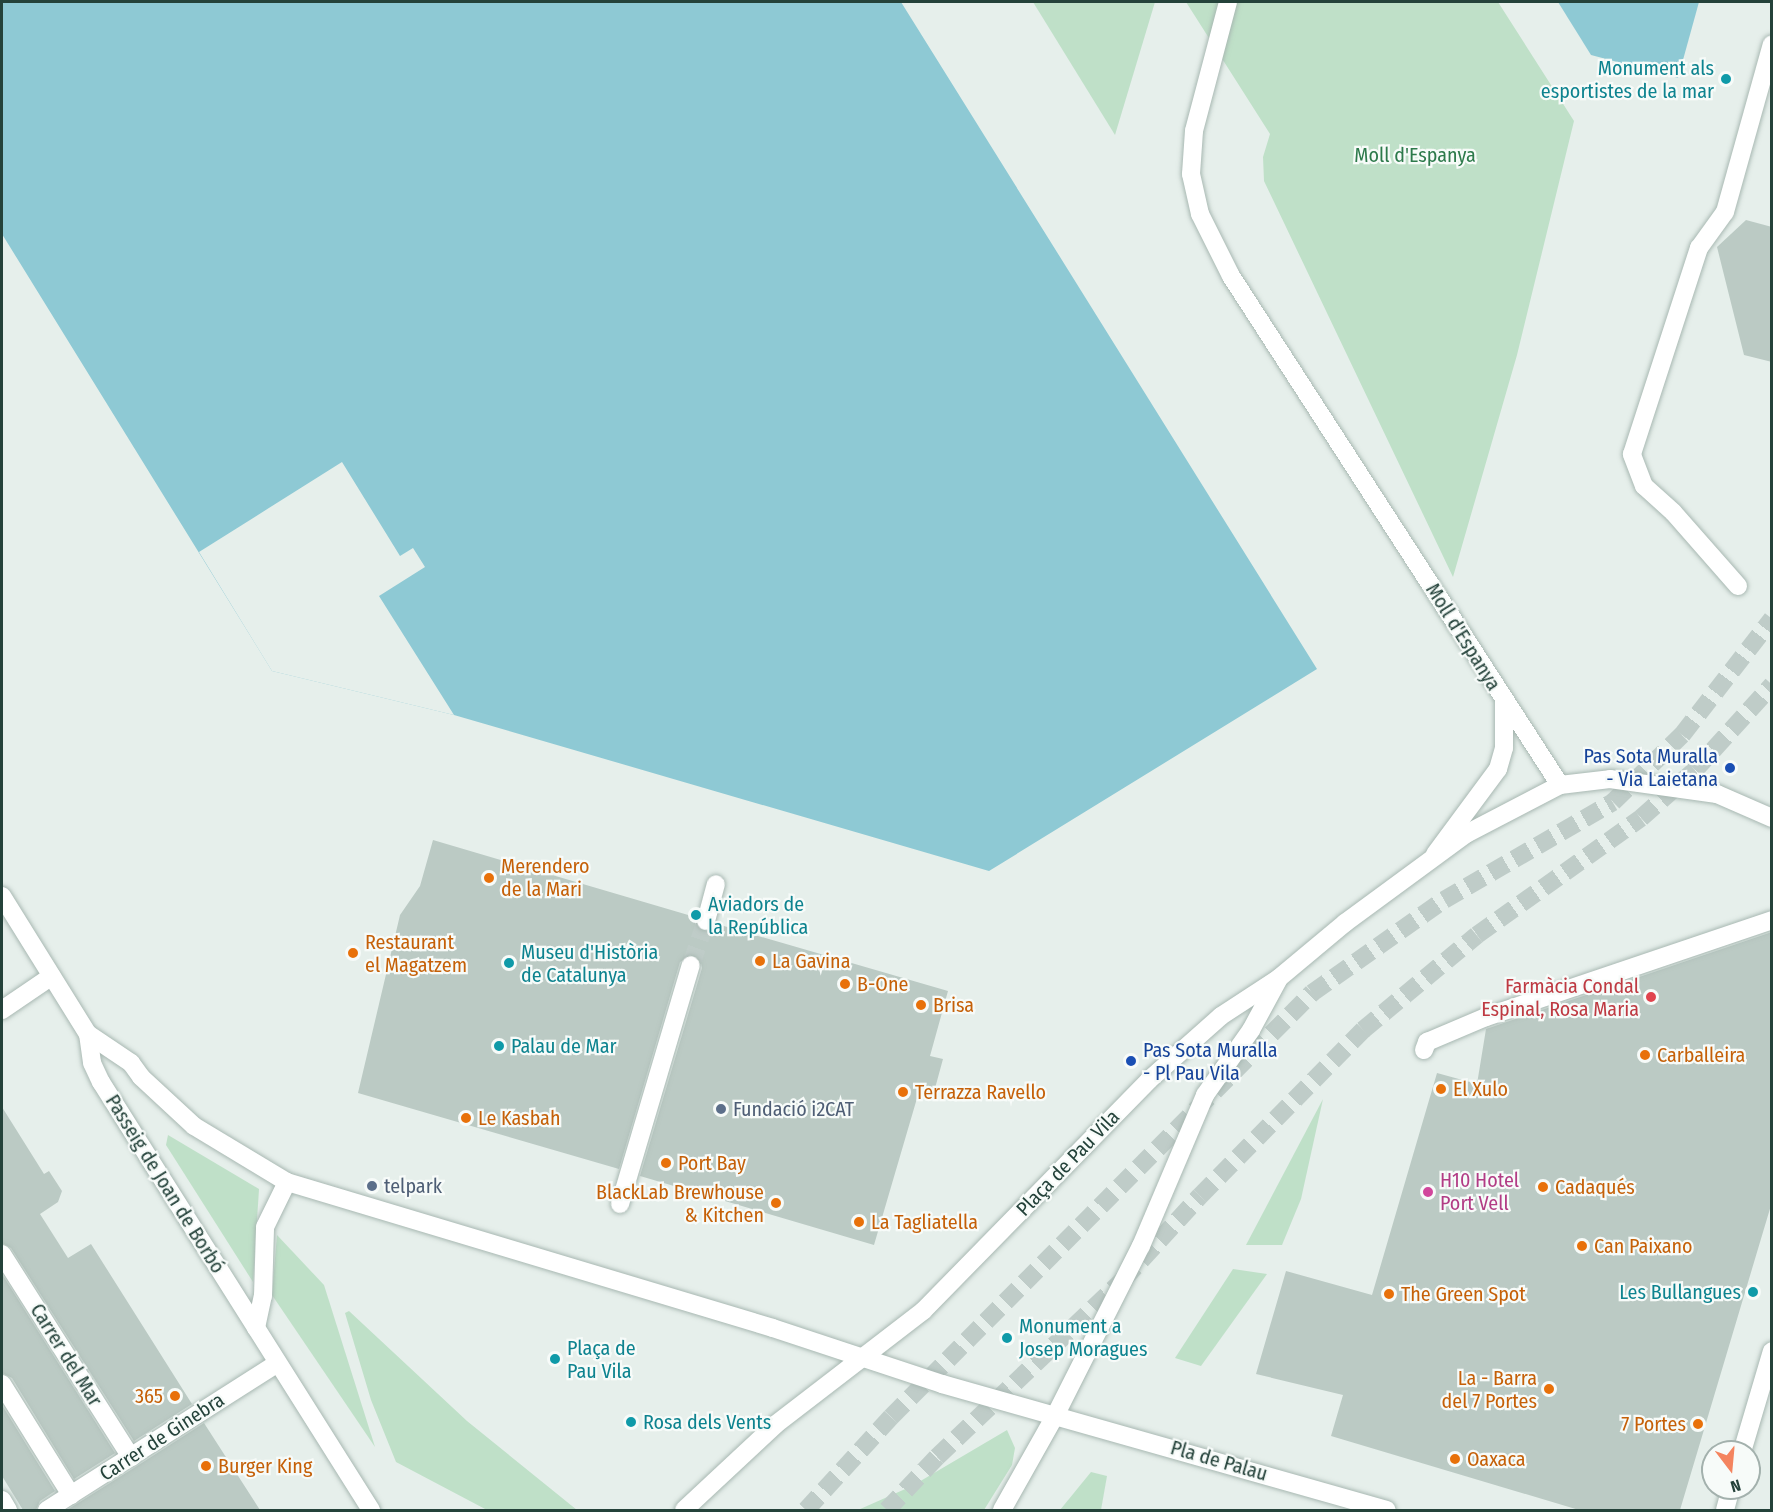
<!DOCTYPE html>
<html>
<head>
<meta charset="utf-8">
<style>
  body { margin:0 }
  #map { position:relative; width:1773px; height:1512px; overflow:hidden; background:#e6efeb; font-family:"Fira Sans Condensed",sans-serif }
  div>[style] { position:absolute }
  .green>* { inset:0; background:#bfe0c8 }
  .water>* { inset:0; background:#8ec9d4 }
  .pier>* { inset:0; background:#e6efeb }
  .building>* { inset:0; background:#bbcac4 }
  .pedestrian-tunnel>* { height:18px; margin-top:-9px; transform-origin:0; background:repeating-linear-gradient(90deg,#bfccc8 0 18px,transparent 0 27px) }
  .trunk-tunnel>* { height:18px; margin-top:-9px; transform-origin:0; background:repeating-linear-gradient(90deg,#bfccc8 0 18px,transparent 0 27px) }
  .roads { filter:drop-shadow(0 0 2px #a8b8b2) drop-shadow(0 0 2px #a8b8b2) }
  .pedestrian>* { height:18px; margin:-9px; padding:0 9px; transform-origin:9px; border-radius:9px; background:#fff }
  .minor>* { height:18px; margin:-9px; padding:0 9px; transform-origin:9px; border-radius:9px; background:#fff }
  .tertiary>* { height:18px; margin:-9px; padding:0 9px; transform-origin:9px; border-radius:9px; background:#fff }
  .secondary>* { height:18px; margin:-9px; padding:0 9px; transform-origin:9px; border-radius:9px; background:#fff }
  .dots>* { width:16px; height:16px; translate:-50% -50%; box-sizing:border-box; border:3px solid #f7fbf9; border-radius:50% }
  span { translate:-50% -50%; white-space:nowrap; text-align:center; line-height:1.15; -webkit-text-stroke:4.5px #f7fbf9; paint-order:stroke }
  .culture-label { font-size:20px; color:#0d838f }
  .right { translate:-100% -50%; text-align:right }
  .left { translate:0 -50%; text-align:left }
  .park-label { font-size:20px; color:#2d7a4b }
  .street-label { font-size:20px; color:#24423a }
  .transit-label { font-size:20px; color:#164399 }
  .food-label { font-size:20px; color:#c56008 }
  .health-label { font-size:20px; color:#be3a42 }
  .service-label { font-size:20px; color:#4e5e75 }
  .hotel-label { font-size:20px; color:#b23c85 }
  .frame { position:absolute; inset:0; border:3px solid #24423a; pointer-events:none }
  .north { position:absolute; left:1701px; top:1440px; width:60px; height:60px; box-sizing:border-box; background:#f7fbf9; border:2px solid #a3b1ad; border-radius:50%; rotate:164deg; font-size:16px; font-weight:700; line-height:24px; text-align:center; color:#24423a }
  .north::after { content:''; display:block; margin:auto; width:21px; height:27px; background:#f4845f; clip-path:polygon(50% 0,100% 100%,50% 72%,0 100%) }
</style>
</head>
<body>
<div id="map">
  <div class="green">
    <i style="clip-path:polygon(1033px 2px,1155px 2px,1115px 135px)"></i>
    <i style="clip-path:polygon(1186px 2px,1498px 2px,1574px 121px,1517px 355px,1453px 577px,1264px 181px,1263px 157px,1270px 134px)"></i>
    <i style="clip-path:polygon(1323px 1099px,1301px 1199px,1282px 1245px,1246px 1245px)"></i>
    <i style="clip-path:polygon(168px 1135px,259px 1189px,253px 1282px,166px 1145px)"></i>
    <i style="clip-path:polygon(277px 1235px,324px 1285px,375px 1447px,272px 1295px)"></i>
    <i style="clip-path:polygon(1233px 1269px,1267px 1274px,1201px 1366px,1175px 1358px)"></i>
    <i style="clip-path:polygon(349px 1311px,467px 1421px,577px 1510px,487px 1510px,396px 1462px,371px 1400px,345px 1313px)"></i>
    <i style="clip-path:polygon(1007px 1430px,1015px 1448px,1012px 1465px,984px 1510px,858px 1510px,912px 1486px)"></i>
    <i style="clip-path:polygon(1091px 1472px,1107px 1476px,1101px 1510px,1060px 1510px)"></i>
  </div>
  <div class="water">
    <i style="clip-path:polygon(2px 2px,901px 2px,1317px 669px,989px 871px,454px 715px,272px 671px,2px 234px)"></i>
    <i style="clip-path:polygon(1558px 2px,1699px 2px,1678px 78px,1591px 55px)"></i>
  </div>
  <div class="pier">
    <i style="clip-path:polygon(342px 462px,400px 556px,413px 548px,425px 567px,379px 596px,454px 715px,272px 671px,199px 552px)"></i>
  </div>
  <div class="building">
    <i style="clip-path:polygon(1746px 220px,1772px 227px,1772px 362px,1744px 355px,1717px 247px)"></i>
    <i style="clip-path:polygon(433px 840px,695px 917px,695px 924px,703px 932px,709px 932px,717px 924px,948px 991px,930px 1056px,943px 1059px,934px 1092px,920px 1088px,874px 1245px,640px 1176px,702px 968px,700px 958px,694px 954px,680px 962px,619px 1169px,358px 1093px,400px 915px,420px 886px)"></i>
    <i style="clip-path:polygon(1772px 932px,1772px 1202px,1680px 1510px,1579px 1510px,1331px 1436px,1343px 1395px,1256px 1374px,1286px 1271px,1372px 1295px,1437px 1073px,1477px 1084px,1486px 1029px)"></i>
    <i style="clip-path:polygon(2px 1107px,44px 1174px,49px 1171px,62px 1191px,58px 1202px,40px 1214px,68px 1258px,91px 1244px,192px 1404px,134px 1441px,11px 1248px,2px 1243px)"></i>
    <i style="clip-path:polygon(2px 1274px,115px 1453px,74px 1479px,12px 1378px,2px 1373px)"></i>
    <i style="clip-path:polygon(2px 1405px,55px 1491px,40px 1501px,36px 1510px,23px 1510px,2px 1476px)"></i>
    <i style="clip-path:polygon(204px 1423px,260px 1510px,67px 1510px,137px 1466px)"></i>
  </div>
  <div class="pedestrian-tunnel">
    <i style="left:691px;top:965px;width:46px;rotate:-71.2deg"></i>
  </div>
  <div class="trunk-tunnel">
    <i style="left:806px;top:1510px;width:126px;rotate:-47.6deg"></i>
    <i style="left:891px;top:1417px;width:598px;rotate:-45.2deg"></i>
    <i style="left:1312px;top:993px;width:161px;rotate:-35.2deg"></i>
    <i style="left:1444px;top:900px;width:195px;rotate:-30.1deg"></i>
    <i style="left:1613px;top:802px;width:96px;rotate:-44.2deg"></i>
    <i style="left:1682px;top:735px;width:147px;rotate:-52.2deg"></i>
    <i style="left:887px;top:1510px;width:73px;rotate:-46.7deg"></i>
    <i style="left:937px;top:1457px;width:257px;rotate:-43.6deg"></i>
    <i style="left:1123px;top:1280px;width:114px;rotate:-47.5deg"></i>
    <i style="left:1200px;top:1196px;width:233px;rotate:-45.5deg"></i>
    <i style="left:1363px;top:1030px;width:148px;rotate:-39.8deg"></i>
    <i style="left:1477px;top:935px;width:201px;rotate:-35.5deg"></i>
    <i style="left:1641px;top:818px;width:72px;rotate:-41.6deg"></i>
    <i style="left:1695px;top:770px;width:115px;rotate:-47.8deg"></i>
  </div>
  <div class="roads">
    <div class="pedestrian">
      <i style="left:1738px;top:586px;width:98px;rotate:-131.3deg"></i>
      <i style="left:1673px;top:512px;width:39px;rotate:-138deg"></i>
      <i style="left:1644px;top:486px;width:34px;rotate:-111deg"></i>
      <i style="left:1632px;top:454px;width:217px;rotate:-72deg"></i>
      <i style="left:1699px;top:248px;width:44px;rotate:-54.2deg"></i>
      <i style="left:1725px;top:212px;width:174px;rotate:-74.4deg"></i>
      <i style="left:706px;top:921px;width:38px;rotate:-75deg"></i>
      <i style="left:1424px;top:1050px;width:9px;rotate:-69deg"></i>
      <i style="left:1427px;top:1042px;width:64px;rotate:-23deg"></i>
      <i style="left:1486px;top:1017px;width:302px;rotate:-18.7deg"></i>
      <i style="left:620px;top:1204px;width:249px;rotate:-73.5deg"></i>
    </div>
    <div class="minor">
      <i style="left:2px;top:1010px;width:60px;rotate:-34.2deg"></i>
      <i style="left:2px;top:1254px;width:241px;rotate:57.6deg"></i>
      <i style="left:2px;top:1384px;width:131px;rotate:58.1deg"></i>
      <i style="left:2px;top:1500px;width:12px;rotate:59deg"></i>
      <i style="left:47px;top:1510px;width:272px;rotate:-32.5deg"></i>
    </div>
    <div class="tertiary">
      <i style="left:1228px;top:2px;width:133px;rotate:104.8deg"></i>
      <i style="left:1194px;top:131px;width:43px;rotate:94deg"></i>
      <i style="left:1191px;top:174px;width:41px;rotate:77.3deg"></i>
      <i style="left:1200px;top:214px;width:69px;rotate:63.4deg"></i>
      <i style="left:1231px;top:276px;width:606px;rotate:57.12deg"></i>
      <i style="left:1435px;top:854px;width:106px;rotate:-53.5deg"></i>
      <i style="left:1498px;top:769px;width:22px;rotate:-74deg"></i>
      <i style="left:1504px;top:748px;width:46px;rotate:-90deg"></i>
      <i style="left:2px;top:896px;width:163px;rotate:58.1deg"></i>
      <i style="left:88px;top:1034px;width:29px;rotate:82deg"></i>
      <i style="left:92px;top:1063px;width:21px;rotate:65deg"></i>
      <i style="left:101px;top:1082px;width:506px;rotate:57.75deg"></i>
      <i style="left:88px;top:1034px;width:52px;rotate:34deg"></i>
      <i style="left:131px;top:1063px;width:17px;rotate:54deg"></i>
      <i style="left:141px;top:1077px;width:72px;rotate:42.8deg"></i>
      <i style="left:194px;top:1126px;width:109px;rotate:31.1deg"></i>
      <i style="left:287px;top:1182px;width:507px;rotate:16.72deg"></i>
      <i style="left:773px;top:1328px;width:178px;rotate:18.3deg"></i>
      <i style="left:942px;top:1384px;width:462px;rotate:15.8deg"></i>
      <i style="left:256px;top:1328px;width:33px;rotate:-78deg"></i>
      <i style="left:263px;top:1296px;width:69px;rotate:-88.3deg"></i>
      <i style="left:265px;top:1227px;width:50px;rotate:-63.9deg"></i>
      <i style="left:1742px;top:1452px;width:105px;rotate:-73.5deg"></i>
      <i style="left:1725px;top:1510px;width:23px;rotate:-75deg"></i>
    </div>
    <div class="secondary">
      <i style="left:684px;top:1510px;width:125px;rotate:-43deg"></i>
      <i style="left:775px;top:1425px;width:187px;rotate:-37.6deg"></i>
      <i style="left:923px;top:1311px;width:323px;rotate:-45.6deg"></i>
      <i style="left:1149px;top:1080px;width:96px;rotate:-41.6deg"></i>
      <i style="left:1221px;top:1016px;width:69px;rotate:-33.2deg"></i>
      <i style="left:1279px;top:978px;width:86px;rotate:-39.8deg"></i>
      <i style="left:1345px;top:923px;width:150px;rotate:-36.3deg"></i>
      <i style="left:1466px;top:834px;width:106px;rotate:-27.5deg"></i>
      <i style="left:1560px;top:785px;width:50px;rotate:-6.8deg"></i>
      <i style="left:1610px;top:779px;width:108px;rotate:8deg"></i>
      <i style="left:1717px;top:794px;width:60px;rotate:23.6deg"></i>
      <i style="left:1002px;top:1510px;width:108px;rotate:-60.6deg"></i>
      <i style="left:1055px;top:1416px;width:191px;rotate:-63.2deg"></i>
      <i style="left:1141px;top:1246px;width:164px;rotate:-67deg"></i>
      <i style="left:1205px;top:1095px;width:80px;rotate:-54.7deg"></i>
      <i style="left:1251px;top:1030px;width:57px;rotate:-61.6deg"></i>
    </div>
  </div>
  <div class="dots">
    <i style="left:1726px;top:79px;background:#0f9aa8"></i>
    <i style="left:1730px;top:768px;background:#1a4fb4"></i>
    <i style="left:489px;top:878px;background:#e8710a"></i>
    <i style="left:696px;top:915px;background:#0f9aa8"></i>
    <i style="left:353px;top:953px;background:#e8710a"></i>
    <i style="left:760px;top:961px;background:#e8710a"></i>
    <i style="left:509px;top:963px;background:#0f9aa8"></i>
    <i style="left:845px;top:984px;background:#e8710a"></i>
    <i style="left:1651px;top:997px;background:#e0444e"></i>
    <i style="left:921px;top:1005px;background:#e8710a"></i>
    <i style="left:499px;top:1046px;background:#0f9aa8"></i>
    <i style="left:1645px;top:1055px;background:#e8710a"></i>
    <i style="left:1131px;top:1061px;background:#1a4fb4"></i>
    <i style="left:1441px;top:1089px;background:#e8710a"></i>
    <i style="left:903px;top:1092px;background:#e8710a"></i>
    <i style="left:721px;top:1109px;background:#5c6f8a"></i>
    <i style="left:466px;top:1118px;background:#e8710a"></i>
    <i style="left:666px;top:1163px;background:#e8710a"></i>
    <i style="left:372px;top:1186px;background:#5c6f8a"></i>
    <i style="left:1543px;top:1187px;background:#e8710a"></i>
    <i style="left:1428px;top:1192px;background:#d1479c"></i>
    <i style="left:776px;top:1203px;background:#e8710a"></i>
    <i style="left:859px;top:1222px;background:#e8710a"></i>
    <i style="left:1582px;top:1246px;background:#e8710a"></i>
    <i style="left:1753px;top:1292px;background:#0f9aa8"></i>
    <i style="left:1389px;top:1294px;background:#e8710a"></i>
    <i style="left:1007px;top:1338px;background:#0f9aa8"></i>
    <i style="left:555px;top:1359px;background:#0f9aa8"></i>
    <i style="left:1549px;top:1389px;background:#e8710a"></i>
    <i style="left:175px;top:1396px;background:#e8710a"></i>
    <i style="left:631px;top:1422px;background:#0f9aa8"></i>
    <i style="left:1698px;top:1424px;background:#e8710a"></i>
    <i style="left:1455px;top:1459px;background:#e8710a"></i>
    <i style="left:206px;top:1466px;background:#e8710a"></i>
  </div>
  <div class="culture-label">
    <span class="right" style="left:1714px;top:80px">Monument als<br>esportistes de la mar</span>
    <span class="left" style="left:708px;top:916px">Aviadors de<br>la República</span>
    <span class="left" style="left:521px;top:964px">Museu d'Història<br>de Catalunya</span>
    <span class="left" style="left:511px;top:1046px">Palau de Mar</span>
    <span class="right" style="left:1741px;top:1292px">Les Bullangues</span>
    <span class="left" style="left:1019px;top:1338px">Monument a<br>Josep Moragues</span>
    <span class="left" style="left:567px;top:1360px">Plaça de<br>Pau Vila</span>
    <span class="left" style="left:643px;top:1422px">Rosa dels Vents</span>
  </div>
  <div class="park-label">
    <span style="left:1415px;top:155px">Moll d'Espanya</span>
  </div>
  <div class="street-label">
    <span style="left:1463px;top:637px;rotate:58deg">Moll d'Espanya</span>
    <span style="left:1068px;top:1163px;rotate:-46deg">Plaça de Pau Vila</span>
    <span style="left:165px;top:1184px;rotate:58deg">Passeig de Joan de Borbó</span>
    <span style="left:66px;top:1355px;rotate:58deg">Carrer del Mar</span>
    <span style="left:162px;top:1437px;rotate:-33deg">Carrer de Ginebra</span>
    <span style="left:1219px;top:1461px;rotate:16deg">Pla de Palau</span>
  </div>
  <div class="transit-label">
    <span class="right" style="left:1718px;top:768px">Pas Sota Muralla<br>- Via Laietana</span>
    <span class="left" style="left:1143px;top:1062px">Pas Sota Muralla<br>- Pl Pau Vila</span>
  </div>
  <div class="food-label">
    <span class="left" style="left:501px;top:878px">Merendero<br>de la Mari</span>
    <span class="left" style="left:365px;top:954px">Restaurant<br>el Magatzem</span>
    <span class="left" style="left:772px;top:961px">La Gavina</span>
    <span class="left" style="left:857px;top:984px">B-One</span>
    <span class="left" style="left:933px;top:1005px">Brisa</span>
    <span class="left" style="left:1657px;top:1055px">Carballeira</span>
    <span class="left" style="left:1453px;top:1089px">El Xulo</span>
    <span class="left" style="left:915px;top:1092px">Terrazza Ravello</span>
    <span class="left" style="left:478px;top:1118px">Le Kasbah</span>
    <span class="left" style="left:678px;top:1163px">Port Bay</span>
    <span class="left" style="left:1555px;top:1187px">Cadaqués</span>
    <span class="right" style="left:764px;top:1204px">BlackLab Brewhouse<br>&amp; Kitchen</span>
    <span class="left" style="left:871px;top:1222px">La Tagliatella</span>
    <span class="left" style="left:1594px;top:1246px">Can Paixano</span>
    <span class="left" style="left:1401px;top:1294px">The Green Spot</span>
    <span class="right" style="left:1537px;top:1390px">La - Barra<br>del 7 Portes</span>
    <span class="right" style="left:163px;top:1396px">365</span>
    <span class="right" style="left:1686px;top:1424px">7 Portes</span>
    <span class="left" style="left:1467px;top:1459px">Oaxaca</span>
    <span class="left" style="left:218px;top:1466px">Burger King</span>
  </div>
  <div class="health-label">
    <span class="right" style="left:1639px;top:998px">Farmàcia Condal<br>Espinal, Rosa Maria</span>
  </div>
  <div class="service-label">
    <span class="left" style="left:733px;top:1109px">Fundació i2CAT</span>
    <span class="left" style="left:384px;top:1186px">telpark</span>
  </div>
  <div class="hotel-label">
    <span class="left" style="left:1440px;top:1192px">H10 Hotel<br>Port Vell</span>
  </div>
  <div class="frame"></div>
  <div class="north">N</div>
</div>
</body>
</html>
